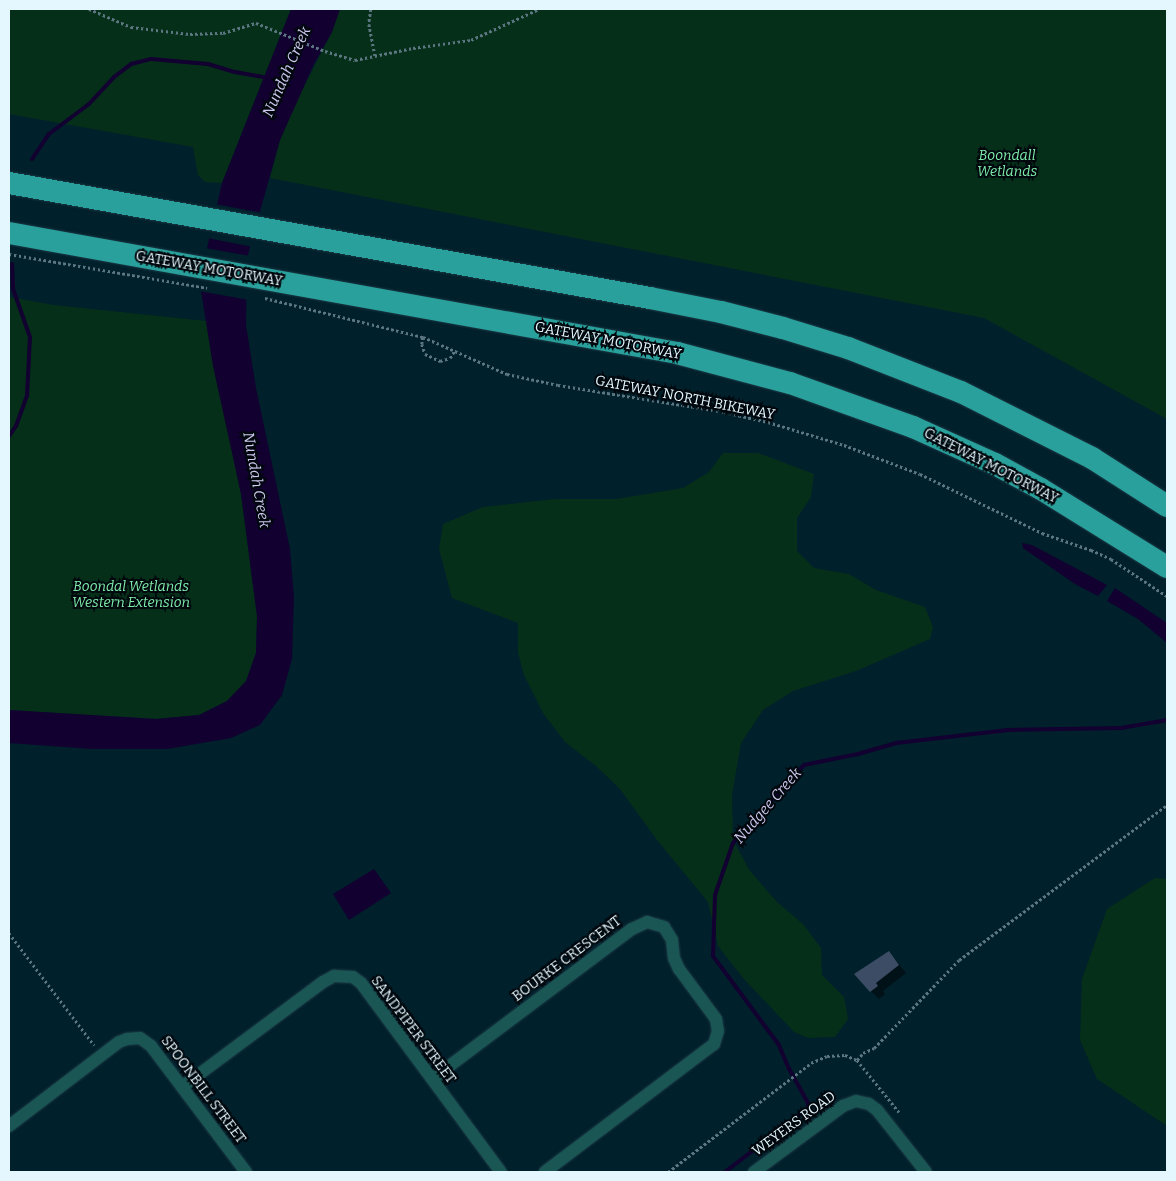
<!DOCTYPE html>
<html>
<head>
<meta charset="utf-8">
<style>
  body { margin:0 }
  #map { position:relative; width:1176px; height:1181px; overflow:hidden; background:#00202c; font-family:Bitter,serif }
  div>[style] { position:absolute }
  .green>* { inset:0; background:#052f19 }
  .water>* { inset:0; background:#120130 }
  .pier>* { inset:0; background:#00202c }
  .shadow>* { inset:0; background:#0007 }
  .stream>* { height:4px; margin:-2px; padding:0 2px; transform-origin:2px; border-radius:2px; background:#120130 }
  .building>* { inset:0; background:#3c4c64 }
  .path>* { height:2.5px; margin-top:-1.25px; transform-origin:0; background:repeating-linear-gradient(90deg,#5b7680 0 2.5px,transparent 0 5px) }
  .roads { filter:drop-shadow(0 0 1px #1b3a45) drop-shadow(0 0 1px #1b3a45) }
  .street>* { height:12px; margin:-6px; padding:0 6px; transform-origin:6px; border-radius:6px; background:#1a5653 }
  .highway>* { height:22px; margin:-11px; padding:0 11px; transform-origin:11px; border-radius:11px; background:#29a09b }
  span { translate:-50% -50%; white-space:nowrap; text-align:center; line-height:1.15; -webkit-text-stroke:4px #00080d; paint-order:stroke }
  .park-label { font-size:14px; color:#7eedab; font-style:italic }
  .street-label { font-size:14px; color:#e4f7ff }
  .water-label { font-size:15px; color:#cec8ef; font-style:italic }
  .frame { position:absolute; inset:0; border:10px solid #e4f7ff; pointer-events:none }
</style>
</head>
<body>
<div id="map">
  <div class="green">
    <i style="clip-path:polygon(9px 9px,291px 9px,222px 183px,205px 182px,198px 175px,193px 147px,9px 114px)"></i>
    <i style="clip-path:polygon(340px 9px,1167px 9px,1167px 419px,984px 318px,270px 178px,280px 140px,293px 108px,332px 32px)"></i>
    <i style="clip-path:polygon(9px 297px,54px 305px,206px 321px,241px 494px,257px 616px,256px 653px,246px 681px,227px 701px,199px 715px,156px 719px,9px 710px)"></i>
    <i style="clip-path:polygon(723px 453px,758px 453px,814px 474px,811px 497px,797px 518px,797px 551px,814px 568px,849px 574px,876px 590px,925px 607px,933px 627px,930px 639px,856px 671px,793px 691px,763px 710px,741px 743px,732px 795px,733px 840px,750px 871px,777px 902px,803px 924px,821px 948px,822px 975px,844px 997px,848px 1019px,835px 1037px,808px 1038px,794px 1032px,743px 978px,718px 946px,708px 902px,657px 840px,620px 789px,596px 766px,565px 742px,543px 713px,524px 675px,518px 653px,518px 623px,452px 598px,439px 549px,443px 524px,483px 507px,555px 499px,616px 499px,683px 488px,709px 472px)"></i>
    <i style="clip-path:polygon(1155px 878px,1167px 879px,1167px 1126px,1097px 1079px,1080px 1040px,1082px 979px,1107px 909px)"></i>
  </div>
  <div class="water">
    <i style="clip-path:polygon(291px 9px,340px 9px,332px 32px,314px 64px,280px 140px,247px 258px,246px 325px,256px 388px,290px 549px,294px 598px,292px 659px,282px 695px,260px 725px,231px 738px,167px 749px,92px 749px,9px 743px,9px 710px,156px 719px,199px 715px,227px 701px,246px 681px,256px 653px,257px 616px,241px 494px,213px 366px,201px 291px,202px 270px,222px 183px)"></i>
    <i style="clip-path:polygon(1022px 543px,1032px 545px,1107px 585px,1098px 596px,1075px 584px,1023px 548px)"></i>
    <i style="clip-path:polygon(1115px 588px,1167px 623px,1167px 643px,1138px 619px,1107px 601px)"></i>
    <i style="clip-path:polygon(374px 869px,391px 893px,349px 920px,333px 894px)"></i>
  </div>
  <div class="pier">
    <i style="clip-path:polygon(215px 204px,263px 213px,253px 247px,207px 238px)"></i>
    <i style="clip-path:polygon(205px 248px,250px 256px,249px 300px,199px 291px)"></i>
  </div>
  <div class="shadow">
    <i style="clip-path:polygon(889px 952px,906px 973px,883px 991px,885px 994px,879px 999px,871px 991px)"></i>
  </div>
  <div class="stream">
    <i style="left:32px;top:159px;width:30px;rotate:-56deg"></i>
    <i style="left:49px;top:134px;width:50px;rotate:-36.9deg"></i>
    <i style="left:89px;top:104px;width:37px;rotate:-47deg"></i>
    <i style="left:114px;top:77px;width:21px;rotate:-37deg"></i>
    <i style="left:131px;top:64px;width:21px;rotate:-14deg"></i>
    <i style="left:151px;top:59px;width:57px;rotate:5deg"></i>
    <i style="left:208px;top:64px;width:28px;rotate:17deg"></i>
    <i style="left:235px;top:72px;width:34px;rotate:10deg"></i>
    <i style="left:9px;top:436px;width:12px;rotate:-55deg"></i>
    <i style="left:16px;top:426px;width:32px;rotate:-70deg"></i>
    <i style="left:27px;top:396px;width:59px;rotate:-87.1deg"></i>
    <i style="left:30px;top:337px;width:51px;rotate:-109.5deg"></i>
    <i style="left:13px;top:289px;width:25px;rotate:-92deg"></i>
    <i style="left:725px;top:1172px;width:105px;rotate:-37.6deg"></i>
    <i style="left:808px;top:1108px;width:5px;rotate:-90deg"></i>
    <i style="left:808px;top:1103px;width:39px;rotate:-119deg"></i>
    <i style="left:789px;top:1069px;width:26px;rotate:-113deg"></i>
    <i style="left:779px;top:1045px;width:111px;rotate:-126.6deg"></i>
    <i style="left:713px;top:956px;width:61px;rotate:-88.1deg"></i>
    <i style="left:715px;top:895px;width:55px;rotate:-70.9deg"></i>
    <i style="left:733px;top:843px;width:105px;rotate:-47.7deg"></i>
    <i style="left:804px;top:765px;width:55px;rotate:-11.5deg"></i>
    <i style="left:858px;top:754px;width:40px;rotate:-16deg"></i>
    <i style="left:896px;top:743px;width:113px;rotate:-6.6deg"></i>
    <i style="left:1008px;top:730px;width:113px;rotate:-1deg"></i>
    <i style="left:1121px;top:728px;width:47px;rotate:-9.9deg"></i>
  </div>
  <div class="building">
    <i style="clip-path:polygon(889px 951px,899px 965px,876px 983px,878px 986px,870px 992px,854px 974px)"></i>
  </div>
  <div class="path">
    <i style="left:89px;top:9px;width:46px;rotate:23.2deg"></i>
    <i style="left:131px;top:27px;width:59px;rotate:6.8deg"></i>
    <i style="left:190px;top:34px;width:33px;rotate:-2deg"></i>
    <i style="left:223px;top:33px;width:34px;rotate:-17deg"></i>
    <i style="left:256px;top:23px;width:74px;rotate:22.1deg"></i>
    <i style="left:325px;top:51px;width:31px;rotate:17deg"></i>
    <i style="left:355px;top:60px;width:59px;rotate:-11.7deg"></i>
    <i style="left:413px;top:48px;width:59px;rotate:-7.9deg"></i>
    <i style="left:471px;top:40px;width:75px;rotate:-24.5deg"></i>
    <i style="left:371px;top:9px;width:15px;rotate:98deg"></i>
    <i style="left:369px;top:24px;width:33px;rotate:79deg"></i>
    <i style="left:9px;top:254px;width:201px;rotate:9.7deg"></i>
    <i style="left:265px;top:298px;width:163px;rotate:13.9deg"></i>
    <i style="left:423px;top:337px;width:92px;rotate:23.8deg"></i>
    <i style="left:507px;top:374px;width:52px;rotate:12.2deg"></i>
    <i style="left:558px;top:385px;width:168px;rotate:9.2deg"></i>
    <i style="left:724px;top:412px;width:45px;rotate:12.8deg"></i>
    <i style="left:768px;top:422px;width:79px;rotate:16.8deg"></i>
    <i style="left:844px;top:445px;width:81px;rotate:20.9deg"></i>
    <i style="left:920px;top:474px;width:136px;rotate:25.8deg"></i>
    <i style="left:1042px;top:533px;width:52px;rotate:19.1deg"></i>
    <i style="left:1091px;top:550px;width:22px;rotate:24deg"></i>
    <i style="left:1111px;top:559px;width:67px;rotate:33.5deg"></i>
    <i style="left:423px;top:337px;width:7px;rotate:98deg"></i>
    <i style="left:422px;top:344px;width:10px;rotate:73deg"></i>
    <i style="left:425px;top:354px;width:17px;rotate:25deg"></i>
    <i style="left:440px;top:361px;width:10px;rotate:-17deg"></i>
    <i style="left:450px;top:358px;width:9px;rotate:-58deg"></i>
    <i style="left:9px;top:933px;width:141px;rotate:52.8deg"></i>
    <i style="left:857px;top:1060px;width:9px;rotate:-49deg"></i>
    <i style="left:863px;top:1053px;width:12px;rotate:-24deg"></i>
    <i style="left:874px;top:1048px;width:122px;rotate:-46deg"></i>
    <i style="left:959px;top:960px;width:259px;rotate:-36.7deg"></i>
    <i style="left:668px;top:1172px;width:180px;rotate:-37.3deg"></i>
    <i style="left:811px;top:1063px;width:17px;rotate:-24deg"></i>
    <i style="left:827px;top:1056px;width:18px;rotate:-3deg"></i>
    <i style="left:845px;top:1055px;width:13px;rotate:23deg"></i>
    <i style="left:857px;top:1060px;width:67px;rotate:51.1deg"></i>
  </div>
  <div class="roads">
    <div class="street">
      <i style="left:432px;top:1079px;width:250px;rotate:-36.9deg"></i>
      <i style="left:632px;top:929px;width:17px;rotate:-25deg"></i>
      <i style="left:647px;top:922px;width:18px;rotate:16deg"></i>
      <i style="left:664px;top:927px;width:15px;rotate:58deg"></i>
      <i style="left:672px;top:940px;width:18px;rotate:84deg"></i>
      <i style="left:674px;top:958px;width:12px;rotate:66deg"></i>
      <i style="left:679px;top:969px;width:62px;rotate:53.5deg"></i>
      <i style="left:716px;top:1019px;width:12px;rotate:81deg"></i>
      <i style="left:718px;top:1031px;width:14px;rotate:107deg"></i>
      <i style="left:714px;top:1044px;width:212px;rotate:142.9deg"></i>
      <i style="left:182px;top:1087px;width:176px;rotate:-36.7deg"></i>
      <i style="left:323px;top:982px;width:13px;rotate:-29deg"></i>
      <i style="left:334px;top:976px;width:19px;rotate:3deg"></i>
      <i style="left:353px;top:977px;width:10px;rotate:37deg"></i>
      <i style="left:361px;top:983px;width:235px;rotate:53.5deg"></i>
      <i style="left:9px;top:1126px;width:138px;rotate:-37.4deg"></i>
      <i style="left:119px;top:1042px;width:9px;rotate:-21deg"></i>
      <i style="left:127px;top:1039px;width:13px;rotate:-4deg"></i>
      <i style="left:140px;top:1038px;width:14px;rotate:36deg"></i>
      <i style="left:151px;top:1046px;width:158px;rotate:53deg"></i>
      <i style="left:754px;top:1172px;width:111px;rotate:-36.6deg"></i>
      <i style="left:843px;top:1106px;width:14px;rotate:-21deg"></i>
      <i style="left:856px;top:1101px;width:13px;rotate:13deg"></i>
      <i style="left:869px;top:1104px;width:10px;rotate:37deg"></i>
      <i style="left:877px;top:1110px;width:79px;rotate:51.7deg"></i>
    </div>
    <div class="highway">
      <i style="left:9px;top:183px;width:651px;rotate:10.17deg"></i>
      <i style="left:650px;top:298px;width:72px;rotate:11.2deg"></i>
      <i style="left:721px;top:312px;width:64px;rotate:14.5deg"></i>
      <i style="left:783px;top:328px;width:68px;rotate:17.1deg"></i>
      <i style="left:848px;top:348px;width:121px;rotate:21.3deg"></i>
      <i style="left:961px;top:392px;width:147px;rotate:26.7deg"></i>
      <i style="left:1092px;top:458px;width:89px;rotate:32.6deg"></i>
      <i style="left:9px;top:233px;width:679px;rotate:10.18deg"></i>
      <i style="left:677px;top:353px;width:117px;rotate:14.9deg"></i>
      <i style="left:790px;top:383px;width:131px;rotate:19.7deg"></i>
      <i style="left:913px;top:427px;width:90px;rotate:24.3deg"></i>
      <i style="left:995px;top:464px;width:52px;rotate:28.5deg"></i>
      <i style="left:1041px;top:489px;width:148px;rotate:31.8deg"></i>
    </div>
  </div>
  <div class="park-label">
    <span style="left:1007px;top:164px">Boondall<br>Wetlands</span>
    <span style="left:131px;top:595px">Boondal Wetlands<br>Western Extension</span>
  </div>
  <div class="street-label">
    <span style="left:209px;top:269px;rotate:10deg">GATEWAY MOTORWAY</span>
    <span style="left:608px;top:341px;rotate:11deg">GATEWAY MOTORWAY</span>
    <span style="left:685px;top:398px;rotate:11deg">GATEWAY NORTH BIKEWAY</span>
    <span style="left:991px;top:466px;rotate:27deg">GATEWAY MOTORWAY</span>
    <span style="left:567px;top:959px;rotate:-37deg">BOURKE CRESCENT</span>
    <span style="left:413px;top:1030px;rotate:53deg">SANDPIPER STREET</span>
    <span style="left:203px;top:1090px;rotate:53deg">SPOONBILL STREET</span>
    <span style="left:794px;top:1124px;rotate:-36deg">WEYERS ROAD</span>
  </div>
  <div class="water-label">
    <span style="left:287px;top:72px;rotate:-66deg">Nundah Creek</span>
    <span style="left:256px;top:480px;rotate:80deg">Nundah Creek</span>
    <span style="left:768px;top:806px;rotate:-49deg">Nudgee Creek</span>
  </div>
  <div class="frame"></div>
</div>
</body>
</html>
